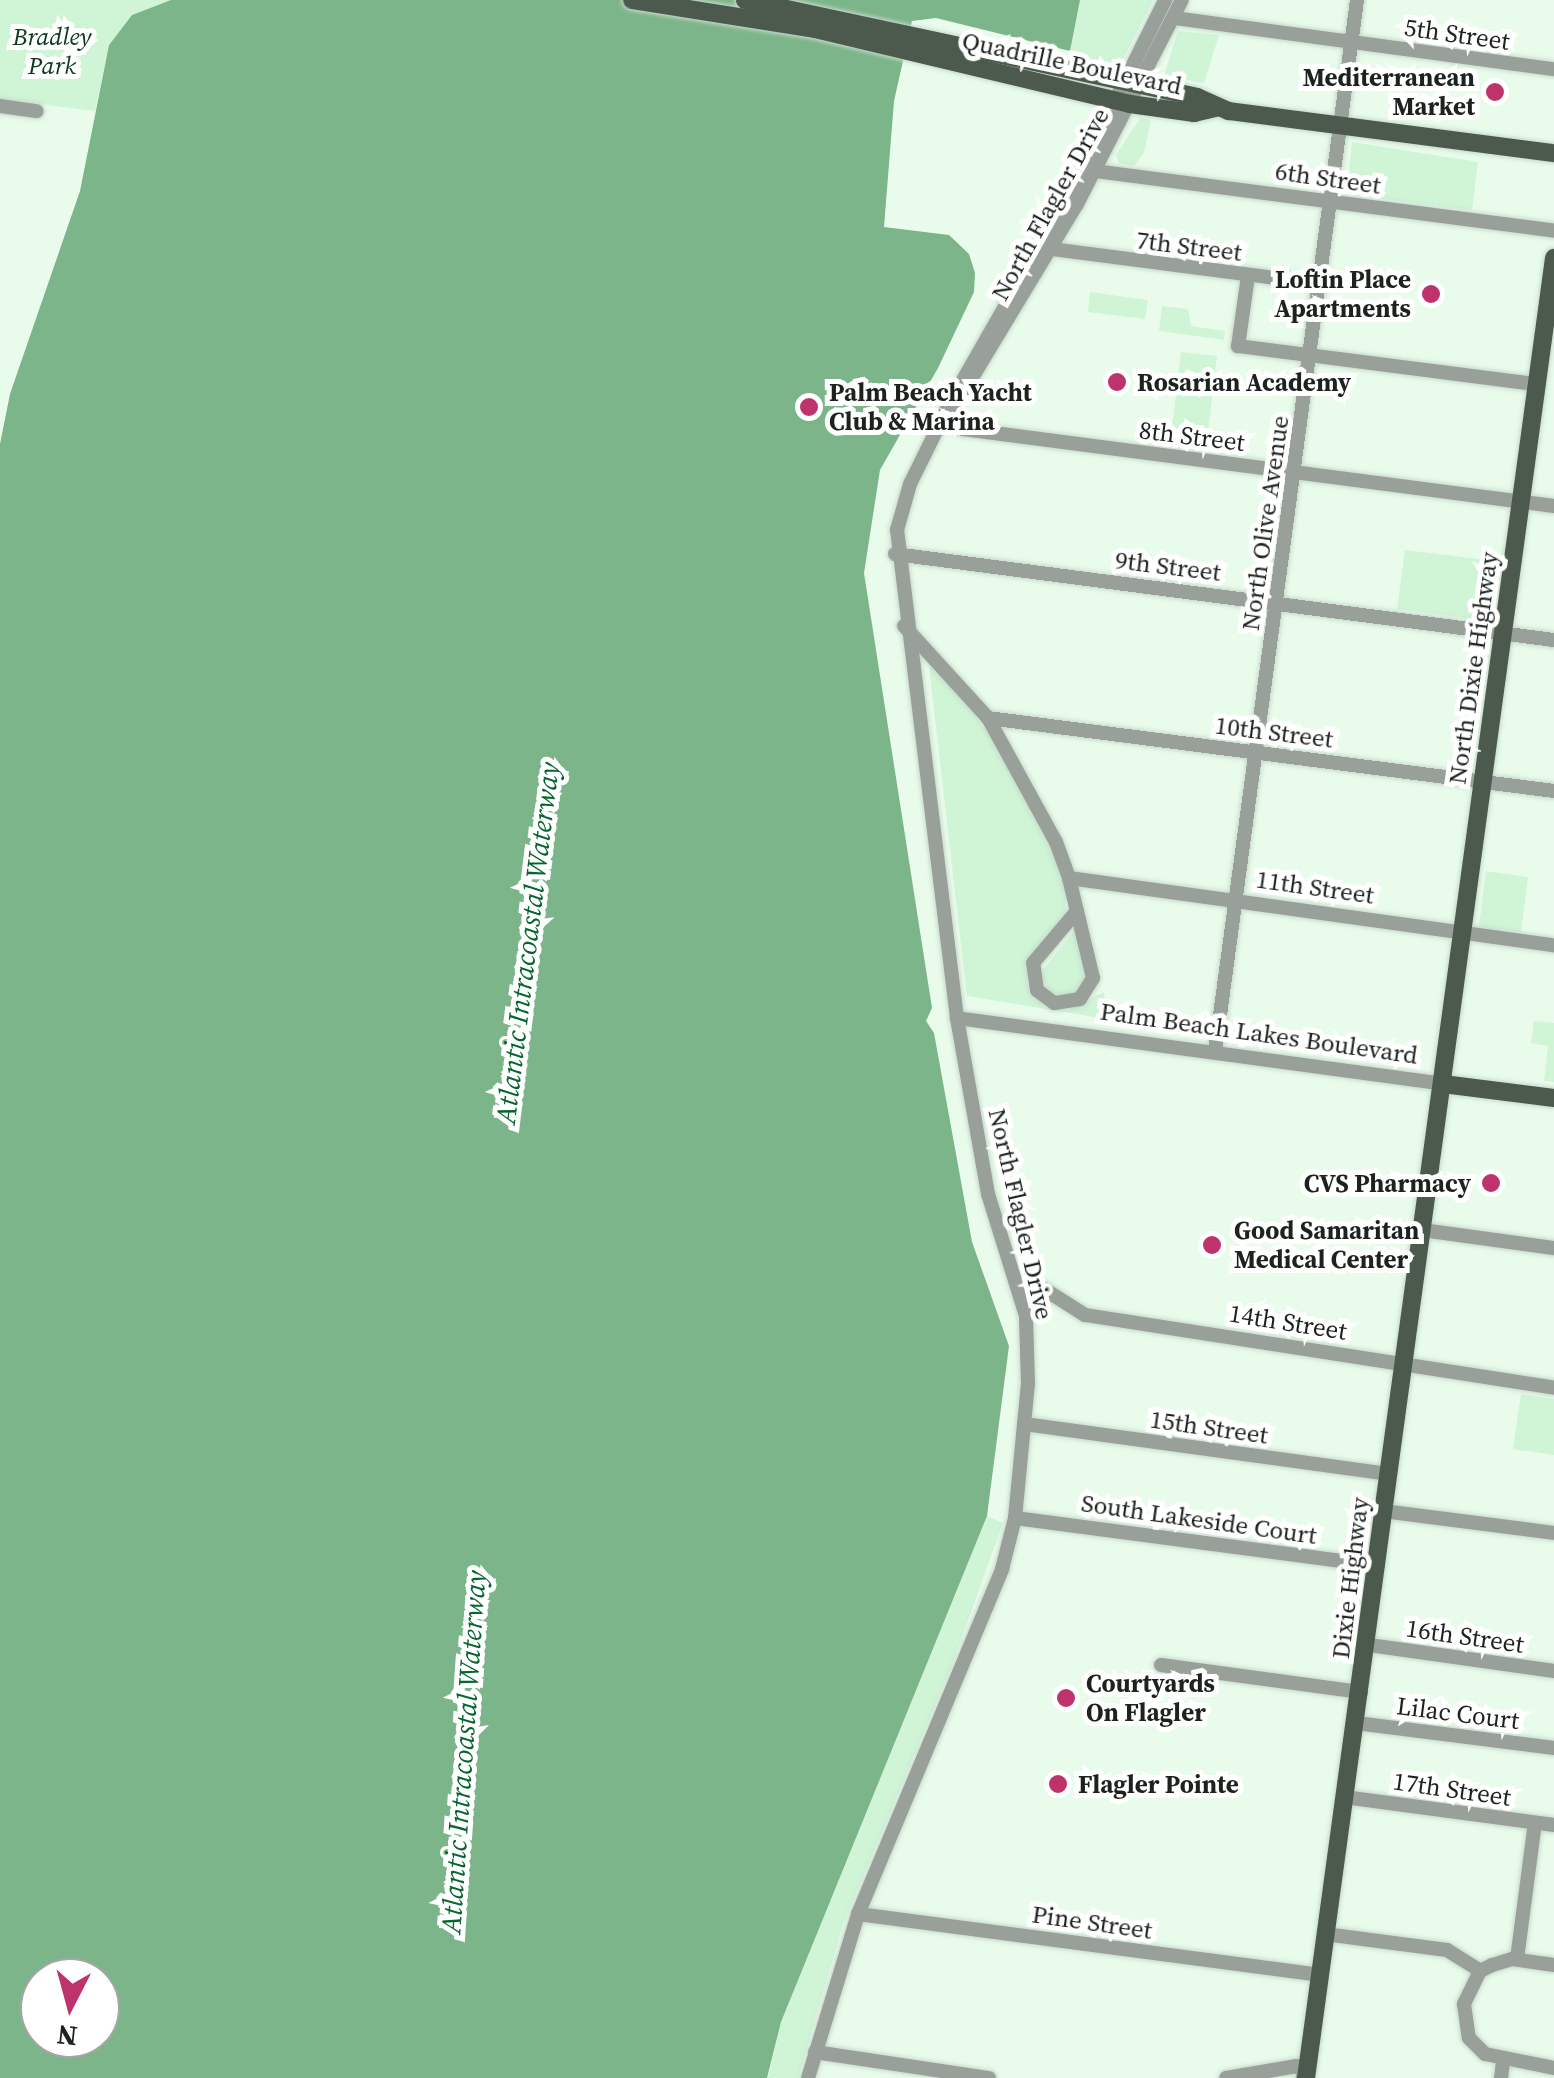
<!DOCTYPE html>
<html>
<head>
<meta charset="utf-8">
<style>
  body { margin:0 }
  #map { position:relative; width:1554px; height:2078px; overflow:hidden; background:#e9fcec; font-family:"Source Serif 4",serif }
  div>[style] { position:absolute }
  .green>* { inset:0; background:#cff4d6 }
  .water>* { inset:0; background:#7cb589 }
  .roads { filter:drop-shadow(0 0 2px #c8d9cb) drop-shadow(0 0 2px #c8d9cb) }
  .minor>* { height:14px; margin:-7px; padding:0 7px; transform-origin:7px; border-radius:7px; background:#98a099 }
  .major>* { height:18px; margin:-9px; padding:0 9px; transform-origin:9px; border-radius:9px; background:#4c5a4e }
  .dots>* { width:28px; height:28px; translate:-50% -50%; box-sizing:border-box; border:5px solid #fff; border-radius:50% }
  span { translate:-50% -50%; white-space:nowrap; text-align:center; line-height:1.15; -webkit-text-stroke:10px #fff; paint-order:stroke }
  .street-label { font-size:25px; color:#1c231d }
  .park-label { font-size:25px; color:#0d391c; font-style:italic }
  .poi-label { font-size:25px; color:#1c231d; font-weight:700 }
  .right { translate:-100% -50%; text-align:right }
  .left { translate:0 -50%; text-align:left }
  .water-label { font-size:28px; color:#07662f; font-style:italic }
  .north { position:absolute; left:20px; top:1958px; width:100px; height:100px; box-sizing:border-box; background:#fff; border:2px solid #a4a7a5; border-radius:50%; rotate:186deg; font-size:28px; font-weight:700; line-height:40px; text-align:center; color:#1c231d }
  .north::after { content:''; display:block; margin:auto; width:35px; height:45px; background:#be336b; clip-path:polygon(50% 0,100% 100%,50% 72%,0 100%) }
</style>
</head>
<body>
<div id="map">
  <div class="green">
    <i style="clip-path:polygon(0 0,171px 0,132px 15px,109px 45px,95px 111px,0 99px)"></i>
    <i style="clip-path:polygon(1080px 0,1153px 0,1120px 65px,1068px 62px)"></i>
    <i style="clip-path:polygon(1178px 31px,1219px 35px,1204px 83px,1164px 76px)"></i>
    <i style="clip-path:polygon(1140px 118px,1151px 120px,1144px 153px,1134px 166px,1119px 163px,1116px 155px)"></i>
    <i style="clip-path:polygon(1352px 142px,1478px 162px,1472px 210px,1346px 194px)"></i>
    <i style="clip-path:polygon(1090px 292px,1148px 300px,1145px 319px,1088px 312px)"></i>
    <i style="clip-path:polygon(1162px 306px,1188px 309px,1191px 326px,1225px 331px,1224px 340px,1159px 331px)"></i>
    <i style="clip-path:polygon(1181px 352px,1217px 356px,1208px 432px,1172px 428px)"></i>
    <i style="clip-path:polygon(1405px 550px,1496px 561px,1488px 621px,1397px 609px)"></i>
    <i style="clip-path:polygon(929px 667px,938px 668px,987px 731px,1045px 831px,1066px 886px,1065px 914px,1030px 960px,1027px 983px,1045px 1007px,1066px 1010px,1104px 992px,1106px 1019px,967px 996px)"></i>
    <i style="clip-path:polygon(1486px 871px,1528px 877px,1521px 932px,1479px 927px)"></i>
    <i style="clip-path:polygon(1076px 928px,1086px 980px,1079px 994px,1051px 996px,1040px 974px)"></i>
    <i style="clip-path:polygon(1534px 1021px,1554px 1023px,1554px 1082px,1544px 1081px,1548px 1046px,1531px 1043px)"></i>
    <i style="clip-path:polygon(1521px 1394px,1554px 1399px,1554px 1455px,1513px 1449px)"></i>
    <i style="clip-path:polygon(987px 1516px,1003px 1523px,953px 1662px,843px 1924px,798px 2078px,768px 2078px,781px 2022px)"></i>
  </div>
  <div class="water">
    <i style="clip-path:polygon(evenodd,171px 0,1080px 0,1070px 51px,936px 18px,912px 21px,894px 101px,884px 227px,949px 235px,969px 254px,975px 273px,974px 292px,938px 368px,880px 470px,864px 573px,932px 1008px,926px 1021px,934px 1033px,972px 1242px,1009px 1346px,987px 1516px,781px 2022px,767px 2078px,0 2078px,0 444px,10px 394px,80px 191px,109px 45px,132px 15px,171px 0,40px 1978px,100px 1978px,100px 2038px,40px 2038px,40px 1978px)"></i>
  </div>
  <div class="roads">
    <div class="minor">
      <i style="left:1175px;top:18px;width:382px;rotate:7.7deg"></i>
      <i style="left:0;top:106px;width:37px;rotate:8deg"></i>
      <i style="left:1095px;top:171px;width:463px;rotate:7.4deg"></i>
      <i style="left:1052px;top:249px;width:270px;rotate:7.4deg"></i>
      <i style="left:1248px;top:276px;width:71px;rotate:98.1deg"></i>
      <i style="left:1238px;top:346px;width:300px;rotate:7.3deg"></i>
      <i style="left:945px;top:421px;width:20px;rotate:24deg"></i>
      <i style="left:963px;top:429px;width:596px;rotate:7.42deg"></i>
      <i style="left:946px;top:421px;width:253px;rotate:-58.9deg"></i>
      <i style="left:1077px;top:204px;width:229px;rotate:-62.8deg"></i>
      <i style="left:895px;top:554px;width:665px;rotate:7.44deg"></i>
      <i style="left:904px;top:626px;width:125px;rotate:47.6deg"></i>
      <i style="left:988px;top:718px;width:141px;rotate:61.3deg"></i>
      <i style="left:1056px;top:842px;width:38px;rotate:70deg"></i>
      <i style="left:1069px;top:878px;width:103px;rotate:76.5deg"></i>
      <i style="left:1093px;top:978px;width:25px;rotate:122deg"></i>
      <i style="left:1080px;top:999px;width:26px;rotate:171deg"></i>
      <i style="left:1054px;top:1003px;width:21px;rotate:-143deg"></i>
      <i style="left:1037px;top:990px;width:27px;rotate:-98deg"></i>
      <i style="left:1033px;top:963px;width:68px;rotate:-49.8deg"></i>
      <i style="left:988px;top:718px;width:571px;rotate:7.35deg"></i>
      <i style="left:1069px;top:878px;width:490px;rotate:7.9deg"></i>
      <i style="left:957px;top:1018px;width:490px;rotate:7.7deg"></i>
      <i style="left:1215px;top:1052px;width:1062px;rotate:-82.31deg"></i>
      <i style="left:1422px;top:1230px;width:133px;rotate:7.8deg"></i>
      <i style="left:1020px;top:1290px;width:24px;rotate:-2deg"></i>
      <i style="left:1044px;top:1289px;width:49px;rotate:32.4deg"></i>
      <i style="left:1085px;top:1315px;width:475px;rotate:8.8deg"></i>
      <i style="left:1024px;top:1424px;width:366px;rotate:7.8deg"></i>
      <i style="left:1383px;top:1511px;width:172px;rotate:7.3deg"></i>
      <i style="left:1015px;top:1518px;width:366px;rotate:7.5deg"></i>
      <i style="left:1369px;top:1645px;width:187px;rotate:8deg"></i>
      <i style="left:1161px;top:1665px;width:202px;rotate:7.7deg"></i>
      <i style="left:1356px;top:1723px;width:200px;rotate:7.2deg"></i>
      <i style="left:1344px;top:1797px;width:212px;rotate:7.6deg"></i>
      <i style="left:858px;top:1914px;width:465px;rotate:7.5deg"></i>
      <i style="left:1325px;top:1934px;width:123px;rotate:7.5deg"></i>
      <i style="left:1447px;top:1950px;width:39px;rotate:32deg"></i>
      <i style="left:1517px;top:1959px;width:137px;rotate:-82.5deg"></i>
      <i style="left:1554px;top:1965px;width:42px;rotate:-171.9deg"></i>
      <i style="left:1512px;top:1959px;width:21px;rotate:163deg"></i>
      <i style="left:1492px;top:1965px;width:13px;rotate:153deg"></i>
      <i style="left:1480px;top:1971px;width:37px;rotate:116deg"></i>
      <i style="left:1464px;top:2004px;width:34px;rotate:82deg"></i>
      <i style="left:1469px;top:2038px;width:23px;rotate:45deg"></i>
      <i style="left:1485px;top:2054px;width:70px;rotate:11.5deg"></i>
      <i style="left:815px;top:2052px;width:176px;rotate:8.5deg"></i>
      <i style="left:808px;top:2078px;width:171px;rotate:-73deg"></i>
      <i style="left:858px;top:1914px;width:374px;rotate:-67.3deg"></i>
      <i style="left:1002px;top:1569px;width:53px;rotate:-75.7deg"></i>
      <i style="left:1015px;top:1518px;width:135px;rotate:-84.5deg"></i>
      <i style="left:1028px;top:1384px;width:68px;rotate:-91.7deg"></i>
      <i style="left:1026px;top:1316px;width:128px;rotate:-107.3deg"></i>
      <i style="left:988px;top:1194px;width:179px;rotate:-100deg"></i>
      <i style="left:957px;top:1018px;width:492px;rotate:-97deg"></i>
      <i style="left:897px;top:530px;width:48px;rotate:-74.2deg"></i>
      <i style="left:910px;top:484px;width:90px;rotate:-63.7deg"></i>
      <i style="left:950px;top:403px;width:232px;rotate:-60.3deg"></i>
      <i style="left:1065px;top:201px;width:225px;rotate:-63.5deg"></i>
      <i style="left:1226px;top:2078px;width:72px;rotate:-9.6deg"></i>
      <i style="left:1297px;top:2066px;width:13px;rotate:39deg"></i>
      <i style="left:1307px;top:2074px;width:6px;rotate:135deg"></i>
      <i style="left:1501px;top:2078px;width:17px;rotate:-83deg"></i>
    </div>
    <div class="major">
      <i style="left:632px;top:0;width:185px;rotate:9deg"></i>
      <i style="left:815px;top:29px;width:324px;rotate:13.4deg"></i>
      <i style="left:1130px;top:104px;width:65px;rotate:8deg"></i>
      <i style="left:1194px;top:113px;width:23px;rotate:-13deg"></i>
      <i style="left:745px;top:0;width:462px;rotate:12.1deg"></i>
      <i style="left:1197px;top:97px;width:35px;rotate:24deg"></i>
      <i style="left:1229px;top:111px;width:328px;rotate:7.4deg"></i>
      <i style="left:1443px;top:1084px;width:112px;rotate:7.2deg"></i>
      <i style="left:1306px;top:2078px;width:1837px;rotate:-82.24deg"></i>
    </div>
  </div>
  <div class="dots">
    <i style="left:1495px;top:92px;background:#be336b"></i>
    <i style="left:1431px;top:294px;background:#be336b"></i>
    <i style="left:1117px;top:382px;background:#be336b"></i>
    <i style="left:809px;top:407px;background:#be336b"></i>
    <i style="left:1491px;top:1183px;background:#be336b"></i>
    <i style="left:1212px;top:1245px;background:#be336b"></i>
    <i style="left:1066px;top:1698px;background:#be336b"></i>
    <i style="left:1058px;top:1784px;background:#be336b"></i>
  </div>
  <div class="street-label">
    <span style="left:1457px;top:34px;rotate:8deg">5th Street</span>
    <span style="left:1072px;top:63px;rotate:12deg">Quadrille Boulevard</span>
    <span style="left:1328px;top:178px;rotate:8deg">6th Street</span>
    <span style="left:1050px;top:204px;rotate:-61deg">North Flagler Drive</span>
    <span style="left:1189px;top:246px;rotate:7deg">7th Street</span>
    <span style="left:1192px;top:436px;rotate:7deg">8th Street</span>
    <span style="left:1265px;top:523px;rotate:-82deg">North Olive Avenue</span>
    <span style="left:1168px;top:566px;rotate:7deg">9th Street</span>
    <span style="left:1473px;top:668px;rotate:-82deg">North Dixie Highway</span>
    <span style="left:1274px;top:732px;rotate:7deg">10th Street</span>
    <span style="left:1315px;top:887px;rotate:8deg">11th Street</span>
    <span style="left:1259px;top:1033px;rotate:8deg">Palm Beach Lakes Boulevard</span>
    <span style="left:1021px;top:1214px;rotate:77deg">North Flagler Drive</span>
    <span style="left:1288px;top:1322px;rotate:9deg">14th Street</span>
    <span style="left:1209px;top:1427px;rotate:8deg">15th Street</span>
    <span style="left:1199px;top:1519px;rotate:8deg">South Lakeside Court</span>
    <span style="left:1350px;top:1578px;rotate:-83deg">Dixie Highway</span>
    <span style="left:1465px;top:1636px;rotate:8deg">16th Street</span>
    <span style="left:1458px;top:1713px;rotate:7deg">Lilac Court</span>
    <span style="left:1452px;top:1789px;rotate:8deg">17th Street</span>
    <span style="left:1092px;top:1922px;rotate:8deg">Pine Street</span>
  </div>
  <div class="park-label">
    <span style="left:52px;top:51px">Bradley<br>Park</span>
  </div>
  <div class="poi-label">
    <span class="right" style="left:1475px;top:92px">Mediterranean<br>Market</span>
    <span class="right" style="left:1411px;top:294px">Loftin Place<br>Apartments</span>
    <span class="left" style="left:1137px;top:382px">Rosarian Academy</span>
    <span class="left" style="left:829px;top:407px">Palm Beach Yacht<br>Club &amp; Marina</span>
    <span class="right" style="left:1471px;top:1183px">CVS Pharmacy</span>
    <span class="left" style="left:1234px;top:1245px">Good Samaritan<br>Medical Center</span>
    <span class="left" style="left:1086px;top:1698px">Courtyards<br>On Flagler</span>
    <span class="left" style="left:1078px;top:1784px">Flagler Pointe</span>
  </div>
  <div class="water-label">
    <span style="left:527px;top:943px;rotate:-83deg">Atlantic Intracoastal Waterway</span>
    <span style="left:463px;top:1752px;rotate:-86deg">Atlantic Intracoastal Waterway</span>
  </div>
  <div class="north">N</div>
</div>
</body>
</html>
